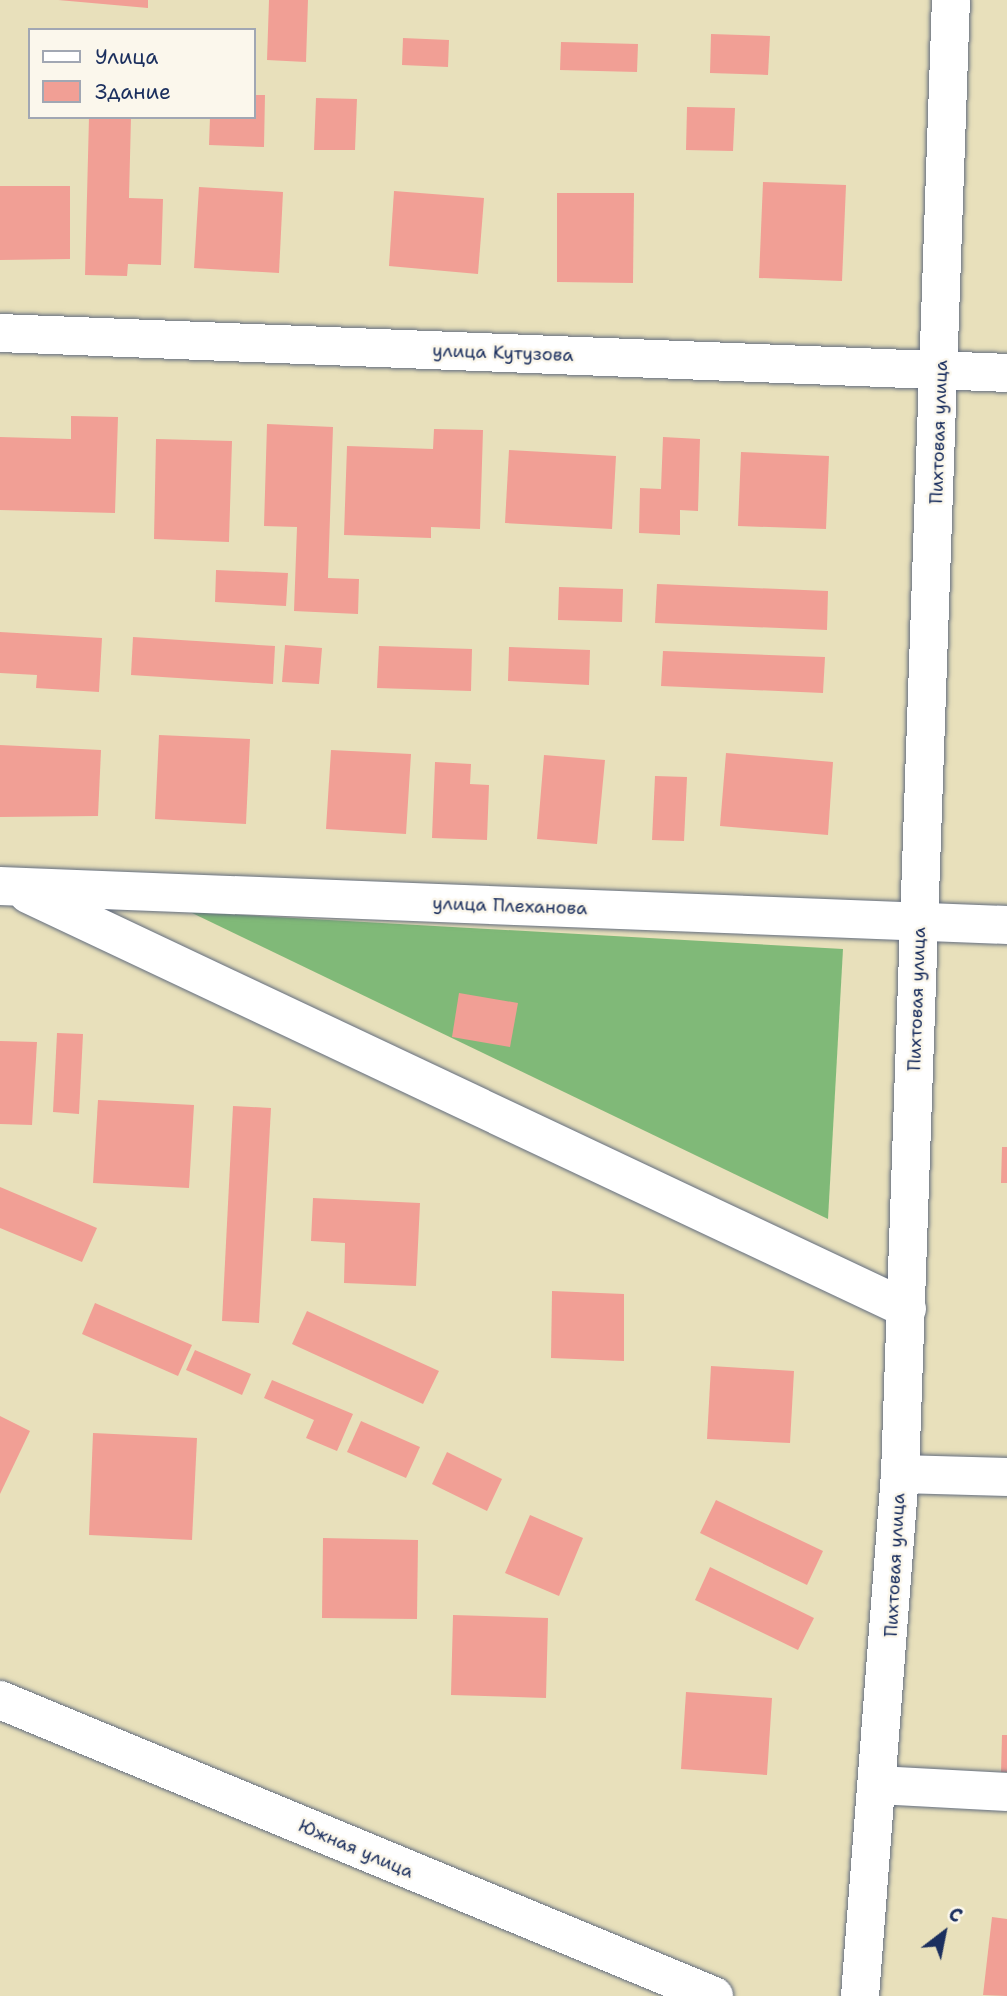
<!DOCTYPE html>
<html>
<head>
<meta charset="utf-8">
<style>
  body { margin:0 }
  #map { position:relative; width:1007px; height:1996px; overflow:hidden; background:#e8e0bb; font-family:"Shantell Sans",sans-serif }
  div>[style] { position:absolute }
  .forest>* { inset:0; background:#80b978 }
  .building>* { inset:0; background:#f19f95 }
  .roads { filter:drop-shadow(0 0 2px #636d7f) drop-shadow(0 0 2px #636d7f) }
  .minor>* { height:38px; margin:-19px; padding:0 19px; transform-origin:19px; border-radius:19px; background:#fff }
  span { translate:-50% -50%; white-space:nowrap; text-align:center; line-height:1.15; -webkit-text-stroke:5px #fbf7ec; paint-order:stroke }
  .street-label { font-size:18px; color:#1b2f5e }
  .legend { position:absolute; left:28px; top:28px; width:228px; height:91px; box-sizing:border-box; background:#fbf7ec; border:2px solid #a1a7b3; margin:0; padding:9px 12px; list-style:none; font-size:21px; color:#1b2f5e }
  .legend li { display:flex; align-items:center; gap:14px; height:35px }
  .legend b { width:35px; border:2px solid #a1a7b3 }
  .north { position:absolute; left:909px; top:1898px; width:70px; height:70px; -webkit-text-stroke:5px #fbf7ec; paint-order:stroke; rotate:32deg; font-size:19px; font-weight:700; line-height:28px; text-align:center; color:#1b2f5e }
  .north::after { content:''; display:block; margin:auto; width:24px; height:32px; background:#1b2f5e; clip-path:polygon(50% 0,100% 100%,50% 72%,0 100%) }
</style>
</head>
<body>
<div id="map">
  <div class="forest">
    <i style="clip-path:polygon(190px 912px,843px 949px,828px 1219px)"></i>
  </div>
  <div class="building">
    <i style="clip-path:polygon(58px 0,148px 0,148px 8px)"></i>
    <i style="clip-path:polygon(269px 0,308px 0,306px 62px,267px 60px)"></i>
    <i style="clip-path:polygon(711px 34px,770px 36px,768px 75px,710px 73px)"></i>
    <i style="clip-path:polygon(403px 38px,449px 40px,448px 67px,402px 65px)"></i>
    <i style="clip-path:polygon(561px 42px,638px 44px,637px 72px,560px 70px)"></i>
    <i style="clip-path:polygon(254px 95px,265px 95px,264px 147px,209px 145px,210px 117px,254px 117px)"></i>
    <i style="clip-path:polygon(316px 98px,357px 99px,355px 150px,314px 150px)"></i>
    <i style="clip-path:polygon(687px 107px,735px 108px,733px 151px,686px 150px)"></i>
    <i style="clip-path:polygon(89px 117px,131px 117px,129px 198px,163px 199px,161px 265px,128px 264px,127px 276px,85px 275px)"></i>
    <i style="clip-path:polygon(763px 182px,846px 185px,842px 281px,759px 278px)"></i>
    <i style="clip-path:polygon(0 186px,70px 186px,70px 259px,0 260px)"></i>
    <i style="clip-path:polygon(199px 187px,283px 192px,279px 273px,194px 268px)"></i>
    <i style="clip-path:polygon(394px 191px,484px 198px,478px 274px,389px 266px)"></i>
    <i style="clip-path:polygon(557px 193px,634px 193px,633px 283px,557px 282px)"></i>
    <i style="clip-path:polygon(71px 416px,118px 417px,115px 513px,0 510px,0 437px,71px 439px)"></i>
    <i style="clip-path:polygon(267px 424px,333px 427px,328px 578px,359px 579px,358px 614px,294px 611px,297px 527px,264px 526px)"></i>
    <i style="clip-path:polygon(434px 429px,483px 430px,480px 529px,431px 527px,431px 538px,344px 535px,347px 446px,433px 449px)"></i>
    <i style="clip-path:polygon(663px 437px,700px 439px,698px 511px,680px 510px,680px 535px,639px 533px,640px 488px,661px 489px)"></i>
    <i style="clip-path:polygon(156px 439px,232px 441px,229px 542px,154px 539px)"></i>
    <i style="clip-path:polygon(509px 450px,616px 456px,612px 529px,505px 523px)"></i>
    <i style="clip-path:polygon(741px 452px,829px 456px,826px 529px,738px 526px)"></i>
    <i style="clip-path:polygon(216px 570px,288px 573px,286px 606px,215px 602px)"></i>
    <i style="clip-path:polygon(657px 584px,828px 591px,827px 630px,655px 623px)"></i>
    <i style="clip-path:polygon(559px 587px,623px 589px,622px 622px,558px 620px)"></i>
    <i style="clip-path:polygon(0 632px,102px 638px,99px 692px,36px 688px,37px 675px,0 673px)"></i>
    <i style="clip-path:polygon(133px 637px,275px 646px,273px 684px,131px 675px)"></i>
    <i style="clip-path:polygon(285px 645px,322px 648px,319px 684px,282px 682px)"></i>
    <i style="clip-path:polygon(379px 646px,472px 649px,471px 691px,377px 688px)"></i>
    <i style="clip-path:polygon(509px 647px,590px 650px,589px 685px,508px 681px)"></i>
    <i style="clip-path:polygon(663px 651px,825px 657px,823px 693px,661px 686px)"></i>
    <i style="clip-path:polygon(159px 735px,250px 739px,246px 824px,155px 819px)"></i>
    <i style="clip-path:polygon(0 745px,101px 750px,98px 816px,0 817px)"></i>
    <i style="clip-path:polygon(331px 750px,411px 754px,406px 834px,326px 829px)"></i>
    <i style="clip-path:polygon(726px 753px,833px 762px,828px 835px,720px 826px)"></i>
    <i style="clip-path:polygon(544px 755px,605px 760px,597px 844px,537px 839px)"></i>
    <i style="clip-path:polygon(435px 762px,471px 764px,470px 784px,489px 785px,487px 840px,432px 838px)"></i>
    <i style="clip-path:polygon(655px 776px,687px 777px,684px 841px,652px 840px)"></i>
    <i style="clip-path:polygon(459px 993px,518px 1003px,510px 1047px,452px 1037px)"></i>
    <i style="clip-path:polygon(57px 1033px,83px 1034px,79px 1114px,53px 1112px)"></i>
    <i style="clip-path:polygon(0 1041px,37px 1042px,32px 1125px,0 1124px)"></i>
    <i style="clip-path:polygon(98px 1100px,194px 1105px,189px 1188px,93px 1183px)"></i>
    <i style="clip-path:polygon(233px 1106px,271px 1108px,259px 1323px,222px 1321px)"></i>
    <i style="clip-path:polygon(1002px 1147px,1007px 1147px,1007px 1183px,1001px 1183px)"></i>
    <i style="clip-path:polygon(0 1187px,97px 1228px,82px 1262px,0 1228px)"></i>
    <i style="clip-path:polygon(313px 1198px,420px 1203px,416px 1286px,344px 1283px,345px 1243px,311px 1241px)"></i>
    <i style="clip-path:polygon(552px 1291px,624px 1294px,624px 1361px,551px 1358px)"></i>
    <i style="clip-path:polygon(95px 1303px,192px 1345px,178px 1376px,82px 1334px)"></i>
    <i style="clip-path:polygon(307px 1311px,439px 1371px,423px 1404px,292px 1344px)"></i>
    <i style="clip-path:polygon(195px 1350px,251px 1374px,242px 1395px,186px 1370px)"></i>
    <i style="clip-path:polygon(711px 1366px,794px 1371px,790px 1443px,707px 1439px)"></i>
    <i style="clip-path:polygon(272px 1380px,353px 1414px,337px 1451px,306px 1438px,314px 1420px,264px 1398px)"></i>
    <i style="clip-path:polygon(0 1416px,30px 1431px,0 1494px)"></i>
    <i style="clip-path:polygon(361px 1421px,420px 1447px,406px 1478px,347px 1452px)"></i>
    <i style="clip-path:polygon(93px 1433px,197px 1438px,192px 1540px,89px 1535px)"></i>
    <i style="clip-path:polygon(447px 1452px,502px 1479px,487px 1511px,432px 1484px)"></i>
    <i style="clip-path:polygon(716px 1500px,823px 1551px,807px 1585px,700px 1533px)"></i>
    <i style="clip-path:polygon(530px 1515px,583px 1538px,559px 1596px,505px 1573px)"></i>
    <i style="clip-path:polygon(323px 1538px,418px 1540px,417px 1619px,322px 1618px)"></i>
    <i style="clip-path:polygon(710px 1567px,814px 1618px,798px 1650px,695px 1600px)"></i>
    <i style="clip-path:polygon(453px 1615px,548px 1618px,546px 1698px,451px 1695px)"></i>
    <i style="clip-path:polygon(686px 1692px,772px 1698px,767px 1775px,681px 1769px)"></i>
    <i style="clip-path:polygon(1002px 1735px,1007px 1735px,1007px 1772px,1001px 1772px)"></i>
    <i style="clip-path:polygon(992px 1917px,1007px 1919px,1007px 1996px,983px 1995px)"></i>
  </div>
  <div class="roads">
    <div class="minor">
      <i style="left:0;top:333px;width:1008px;rotate:2.27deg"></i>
      <i style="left:0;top:886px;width:1008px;rotate:2.22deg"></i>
      <i style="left:28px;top:894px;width:972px;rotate:25.27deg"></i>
      <i style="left:900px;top:1474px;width:107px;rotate:1.6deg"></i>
      <i style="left:0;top:1700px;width:773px;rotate:22.52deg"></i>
      <i style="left:878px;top:1785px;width:129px;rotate:3.1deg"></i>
      <i style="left:860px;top:1996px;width:524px;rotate:-85.62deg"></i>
      <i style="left:900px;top:1474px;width:1475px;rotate:-88.02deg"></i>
    </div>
  </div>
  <div class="street-label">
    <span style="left:503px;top:353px;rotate:2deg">улица Кутузова</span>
    <span style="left:939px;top:432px;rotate:-88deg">Пихтовая улица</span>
    <span style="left:510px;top:906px;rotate:2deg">улица Плеханова</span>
    <span style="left:917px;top:999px;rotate:-88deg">Пихтовая улица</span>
    <span style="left:895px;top:1565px;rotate:-87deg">Пихтовая улица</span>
    <span style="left:356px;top:1849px;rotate:23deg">Южная улица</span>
  </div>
  <ul class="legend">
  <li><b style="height:9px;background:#fff"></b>Улица</li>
  <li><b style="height:19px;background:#f19f95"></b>Здание</li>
  </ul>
  <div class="north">С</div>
</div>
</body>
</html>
